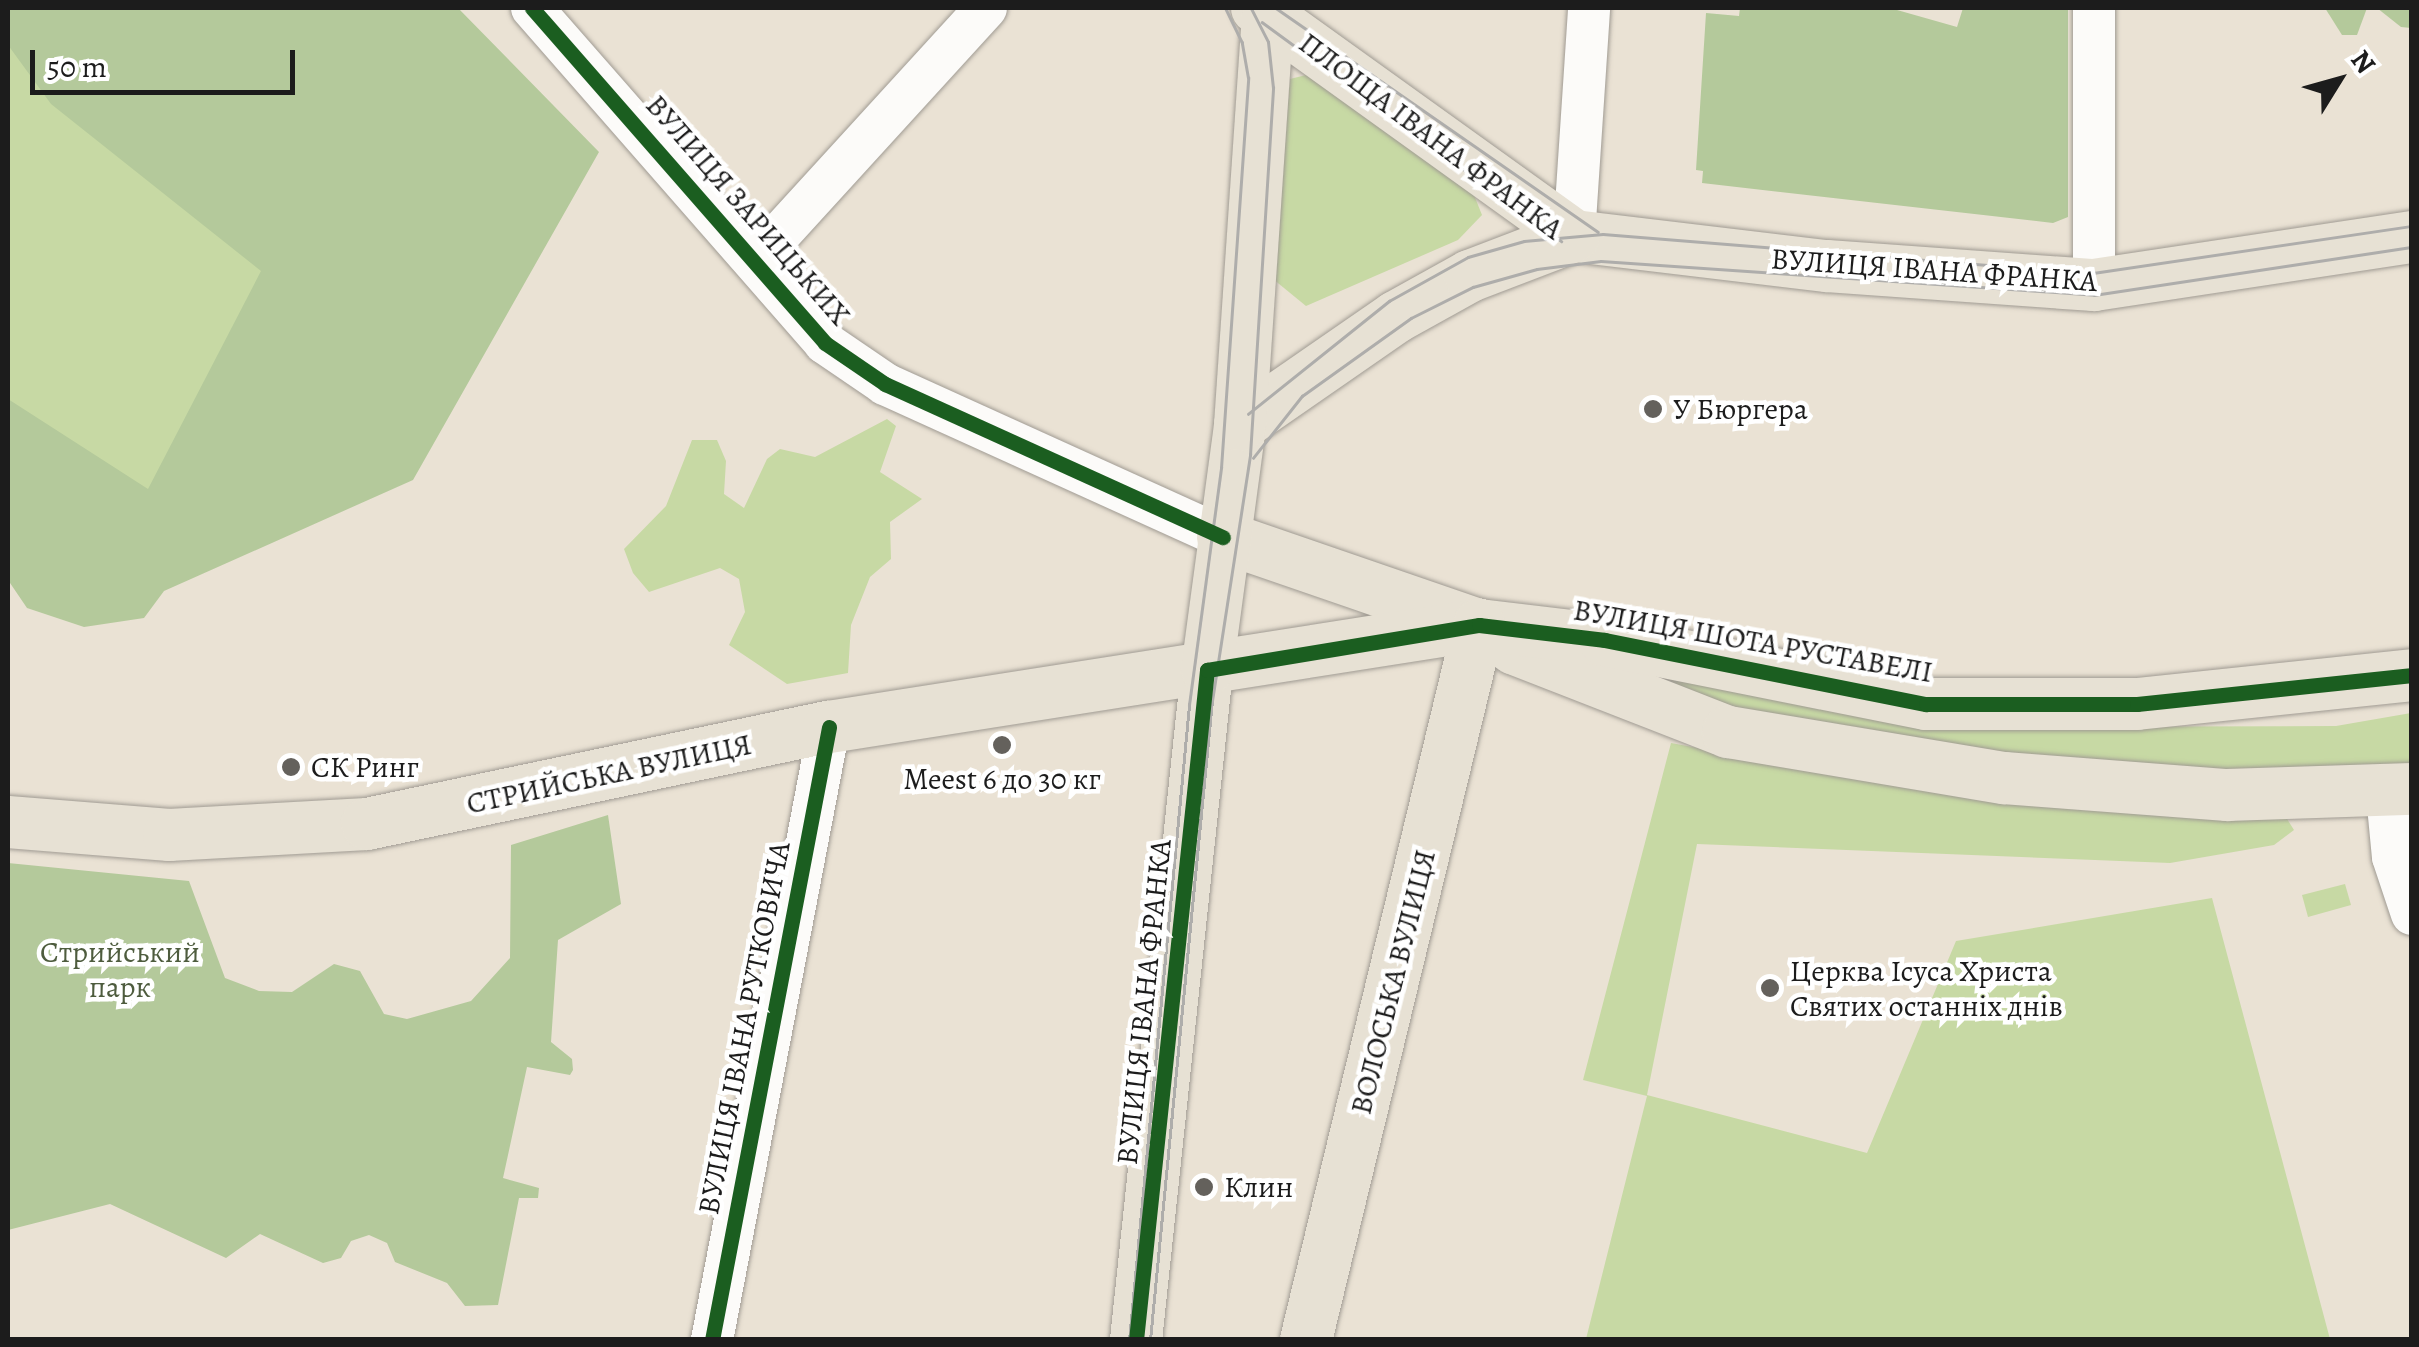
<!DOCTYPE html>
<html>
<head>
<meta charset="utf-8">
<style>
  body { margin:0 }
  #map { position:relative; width:2419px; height:1347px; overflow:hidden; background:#eae2d4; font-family:Alegreya,serif }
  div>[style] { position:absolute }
  .green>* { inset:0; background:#c7d9a4 }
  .forest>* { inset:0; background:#b4c99b }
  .roads { filter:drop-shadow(0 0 2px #a09b93) drop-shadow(0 0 2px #a09b93) }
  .minor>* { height:42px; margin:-21px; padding:0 21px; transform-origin:21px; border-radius:21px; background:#fcfbf9 }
  .major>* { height:52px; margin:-26px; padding:0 26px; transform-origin:26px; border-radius:26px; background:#e7e1d4 }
  .tram>* { height:2.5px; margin:-1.25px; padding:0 1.25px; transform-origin:1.25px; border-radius:1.25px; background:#aeadab }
  .cycleway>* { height:15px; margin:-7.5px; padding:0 7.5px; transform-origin:7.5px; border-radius:7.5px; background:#1b5e20 }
  .dots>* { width:28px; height:28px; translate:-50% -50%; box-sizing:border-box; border:5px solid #fff; border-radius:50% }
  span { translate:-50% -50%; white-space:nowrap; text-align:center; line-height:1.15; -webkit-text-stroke:9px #fff; paint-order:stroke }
  .street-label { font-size:30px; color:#1c1c1c }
  .poi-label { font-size:30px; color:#1c1c1c }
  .left { translate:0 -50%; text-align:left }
  .park-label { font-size:30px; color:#4e5c3e }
  .frame { position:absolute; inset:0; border:10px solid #1c1c1c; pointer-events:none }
  .north { position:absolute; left:2289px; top:30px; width:100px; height:100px; -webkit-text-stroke:8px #fff; paint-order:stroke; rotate:53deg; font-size:28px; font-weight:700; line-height:40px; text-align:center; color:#1c1c1c }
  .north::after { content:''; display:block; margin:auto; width:35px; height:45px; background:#1c1c1c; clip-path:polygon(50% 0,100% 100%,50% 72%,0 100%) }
  .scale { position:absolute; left:30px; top:50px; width:265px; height:45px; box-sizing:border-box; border:5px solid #1c1c1c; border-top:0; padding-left:12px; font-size:30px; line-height:35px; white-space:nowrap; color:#1c1c1c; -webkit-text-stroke:8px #fff; paint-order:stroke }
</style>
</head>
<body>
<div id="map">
  <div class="green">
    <i style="clip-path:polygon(8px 8px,397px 8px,131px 565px,8px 471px)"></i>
    <i style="clip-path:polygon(1310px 74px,1470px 185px,1482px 215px,1458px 240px,1306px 306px,1273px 279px,1290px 79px)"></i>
    <i style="clip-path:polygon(887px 419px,896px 426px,880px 472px,922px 499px,890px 522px,891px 559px,870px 577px,851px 625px,848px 673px,787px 684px,729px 645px,745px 612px,739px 579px,720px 568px,649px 592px,633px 573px,624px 549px,666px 506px,692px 440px,717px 440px,726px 461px,724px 494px,744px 508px,767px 459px,780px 449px,815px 457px)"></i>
    <i style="clip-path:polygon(1644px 664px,1965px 727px,2336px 726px,2411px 713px,2411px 765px,2381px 772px,2030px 766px,1711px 706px)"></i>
    <i style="clip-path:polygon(1671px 743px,1977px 800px,2284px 814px,2294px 830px,2274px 845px,2170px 863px,1697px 844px,1647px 1095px,1867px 1153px,1956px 941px,2212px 898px,2330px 1339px,1586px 1339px,1647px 1096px,1583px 1080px)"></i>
    <i style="clip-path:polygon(2345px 884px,2351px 905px,2308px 917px,2302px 895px)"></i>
  </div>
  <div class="forest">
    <i style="clip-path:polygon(8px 8px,458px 8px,599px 152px,413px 480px,164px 591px,144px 618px,84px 627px,27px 608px,8px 580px,8px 399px,148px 489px,261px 271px,51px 104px,8px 45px)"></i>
    <i style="clip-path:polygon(1740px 8px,1890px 8px,1957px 27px,1963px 8px,2068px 8px,2068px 217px,2053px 223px,1702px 183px,1703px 171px,1696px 170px,1706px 13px,1739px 16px)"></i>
    <i style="clip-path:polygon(2325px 8px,2367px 8px,2357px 35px,2342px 35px)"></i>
    <i style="clip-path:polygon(2377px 8px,2411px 8px,2411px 28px,2401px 27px)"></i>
    <i style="clip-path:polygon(608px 815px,621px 904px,558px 940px,551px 1042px,572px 1059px,573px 1070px,570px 1075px,527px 1067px,503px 1178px,539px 1188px,538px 1198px,519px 1198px,498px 1305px,465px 1306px,447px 1283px,395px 1262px,387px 1243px,369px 1235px,351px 1241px,341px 1258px,323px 1263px,260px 1234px,226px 1258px,110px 1204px,8px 1230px,8px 863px,189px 881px,225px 978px,259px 991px,292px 992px,334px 964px,360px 971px,384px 1014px,407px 1019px,471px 1001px,510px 958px,511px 845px)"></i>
  </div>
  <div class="roads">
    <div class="minor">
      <i style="left:532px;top:8px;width:445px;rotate:48.8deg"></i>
      <i style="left:825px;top:343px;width:73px;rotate:34.3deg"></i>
      <i style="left:885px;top:384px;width:371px;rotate:24.4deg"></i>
      <i style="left:2094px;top:8px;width:277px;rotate:90deg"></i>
      <i style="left:1574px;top:236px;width:228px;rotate:-86.2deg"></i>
      <i style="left:756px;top:260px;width:341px;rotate:-47.6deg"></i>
      <i style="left:2387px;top:795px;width:62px;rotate:84.5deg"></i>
      <i style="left:2393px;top:857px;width:60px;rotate:71.6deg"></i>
      <i style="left:712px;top:1340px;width:624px;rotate:-79.19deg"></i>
    </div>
    <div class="major">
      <i style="left:1257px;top:8px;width:390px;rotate:35.7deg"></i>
      <i style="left:1574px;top:236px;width:255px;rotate:6.8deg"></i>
      <i style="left:1827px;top:266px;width:268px;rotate:4.1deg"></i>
      <i style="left:2094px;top:285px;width:322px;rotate:-8.6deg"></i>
      <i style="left:1240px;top:425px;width:190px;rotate:-34.7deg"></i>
      <i style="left:1396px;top:317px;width:85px;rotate:-29deg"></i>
      <i style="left:1470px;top:276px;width:111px;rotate:-21deg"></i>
      <i style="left:1223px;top:537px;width:271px;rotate:19deg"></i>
      <i style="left:1479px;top:625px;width:43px;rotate:33.7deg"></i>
      <i style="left:1515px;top:649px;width:229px;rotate:21.3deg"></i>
      <i style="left:1728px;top:732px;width:280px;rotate:9.5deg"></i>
      <i style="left:2004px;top:778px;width:224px;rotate:4.4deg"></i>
      <i style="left:2227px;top:795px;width:185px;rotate:-1.9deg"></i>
      <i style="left:8px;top:822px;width:162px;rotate:4.6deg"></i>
      <i style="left:169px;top:835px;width:198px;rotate:-3.2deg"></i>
      <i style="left:367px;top:824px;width:472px;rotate:-11.9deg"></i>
      <i style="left:829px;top:727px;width:658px;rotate:-8.92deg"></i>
      <i style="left:1479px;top:625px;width:127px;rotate:6.8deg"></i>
      <i style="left:1605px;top:640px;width:327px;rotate:11.3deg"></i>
      <i style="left:1926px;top:704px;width:211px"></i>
      <i style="left:2137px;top:704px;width:277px;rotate:-6deg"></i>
      <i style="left:1136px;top:1340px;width:674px;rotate:-83.95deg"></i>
      <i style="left:1207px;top:670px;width:247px;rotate:-82.3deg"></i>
      <i style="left:1240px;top:425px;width:411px;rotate:-86.1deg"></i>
      <i style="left:1306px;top:1340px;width:736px;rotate:-76.4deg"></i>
    </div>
  </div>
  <div class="tram">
    <i style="left:1276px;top:8px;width:392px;rotate:34.8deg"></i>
    <i style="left:1262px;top:22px;width:371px;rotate:36.2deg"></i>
    <i style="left:1248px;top:414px;width:181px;rotate:-38.7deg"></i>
    <i style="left:1389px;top:301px;width:90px;rotate:-29.1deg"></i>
    <i style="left:1468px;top:257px;width:58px;rotate:-15.9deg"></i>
    <i style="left:1524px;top:241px;width:79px;rotate:-5.1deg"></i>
    <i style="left:1603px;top:234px;width:492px;rotate:4.6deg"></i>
    <i style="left:2093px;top:273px;width:322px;rotate:-8.4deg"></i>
    <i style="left:1253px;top:458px;width:79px;rotate:-51.7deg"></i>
    <i style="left:1302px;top:396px;width:134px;rotate:-35.6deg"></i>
    <i style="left:1411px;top:318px;width:69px;rotate:-26.6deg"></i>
    <i style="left:1473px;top:287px;width:66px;rotate:-15.7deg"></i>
    <i style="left:1537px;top:269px;width:64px;rotate:-7.1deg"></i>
    <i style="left:1601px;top:261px;width:494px;rotate:3.9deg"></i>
    <i style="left:2094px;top:295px;width:322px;rotate:-8.6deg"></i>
    <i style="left:1129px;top:1340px;width:638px;rotate:-84.6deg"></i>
    <i style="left:1189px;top:705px;width:239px;rotate:-82.3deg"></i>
    <i style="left:1221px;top:468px;width:391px;rotate:-86deg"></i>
    <i style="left:1248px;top:78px;width:36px;rotate:-100deg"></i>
    <i style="left:1242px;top:43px;width:39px;rotate:-116deg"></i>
    <i style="left:1150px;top:1340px;width:642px;rotate:-84.46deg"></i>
    <i style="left:1212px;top:701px;width:249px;rotate:-81.2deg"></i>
    <i style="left:1250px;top:455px;width:368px;rotate:-86.4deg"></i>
    <i style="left:1273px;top:88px;width:46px;rotate:-96.2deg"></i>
    <i style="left:1268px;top:42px;width:38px;rotate:-117deg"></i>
  </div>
  <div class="cycleway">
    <i style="left:532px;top:8px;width:445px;rotate:48.8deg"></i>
    <i style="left:825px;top:343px;width:73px;rotate:34.3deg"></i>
    <i style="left:885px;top:384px;width:371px;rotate:24.4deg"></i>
    <i style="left:712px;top:1340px;width:624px;rotate:-79.19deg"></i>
    <i style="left:1136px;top:1340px;width:674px;rotate:-83.95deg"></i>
    <i style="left:1207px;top:670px;width:276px;rotate:-9.4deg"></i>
    <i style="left:1479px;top:625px;width:127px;rotate:6.8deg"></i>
    <i style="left:1605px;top:640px;width:327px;rotate:11.3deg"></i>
    <i style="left:1926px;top:704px;width:211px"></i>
    <i style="left:2137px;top:704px;width:277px;rotate:-6deg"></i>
  </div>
  <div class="dots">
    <i style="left:1653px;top:409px;background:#64615c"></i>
    <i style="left:1002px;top:745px;background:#64615c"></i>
    <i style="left:291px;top:767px;background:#64615c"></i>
    <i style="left:1770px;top:988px;background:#64615c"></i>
    <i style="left:1204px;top:1187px;background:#64615c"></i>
  </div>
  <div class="street-label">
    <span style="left:1431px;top:136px;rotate:37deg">ПЛОЩА ІВАНА ФРАНКА</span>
    <span style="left:748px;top:210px;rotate:49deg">ВУЛИЦЯ ЗАРИЦЬКИХ</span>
    <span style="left:1934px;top:270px;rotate:4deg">ВУЛИЦЯ ІВАНА ФРАНКА</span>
    <span style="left:1753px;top:641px;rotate:10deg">ВУЛИЦЯ ШОТА РУСТАВЕЛІ</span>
    <span style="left:609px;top:774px;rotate:-12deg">СТРИЙСЬКА ВУЛИЦЯ</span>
    <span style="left:1393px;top:982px;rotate:-76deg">ВОЛОСЬКА ВУЛИЦЯ</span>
    <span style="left:1144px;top:1002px;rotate:-84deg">ВУЛИЦЯ ІВАНА ФРАНКА</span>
    <span style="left:744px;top:1028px;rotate:-79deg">ВУЛИЦЯ ІВАНА РУТКОВИЧА</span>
  </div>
  <div class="poi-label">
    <span class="left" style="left:1673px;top:409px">У Бюргера</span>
    <span class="left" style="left:311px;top:767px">СК Ринг</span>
    <span style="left:1002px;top:779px">Meest 6 до 30 кг</span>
    <span class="left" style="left:1790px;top:988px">Церква Ісуса Христа<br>Святих останніх днів</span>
    <span class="left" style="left:1224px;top:1187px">Клин</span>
  </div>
  <div class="park-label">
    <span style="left:120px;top:969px">Стрийський<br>парк</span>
  </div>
  <div class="frame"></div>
  <div class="north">N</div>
  <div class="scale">50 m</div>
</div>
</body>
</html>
